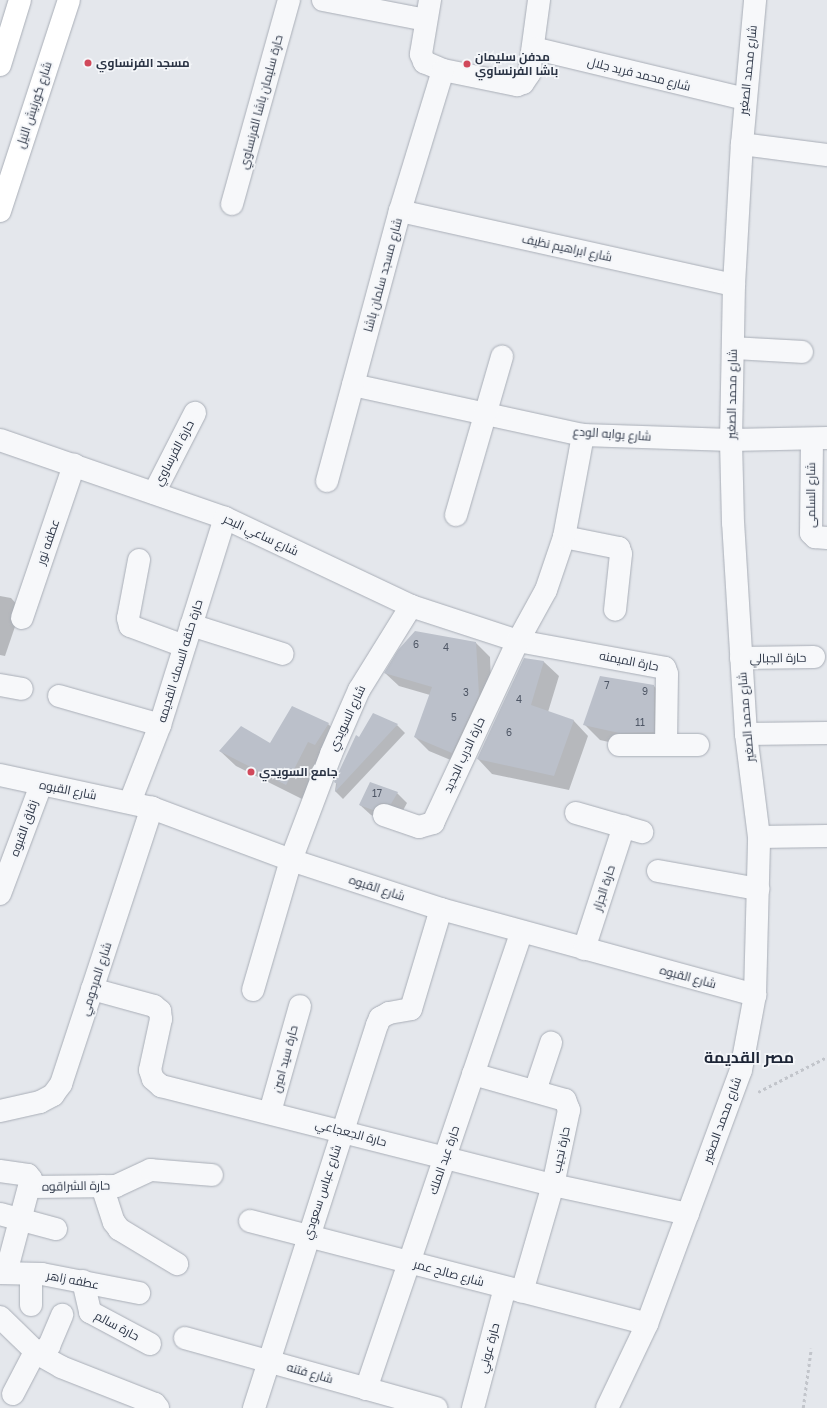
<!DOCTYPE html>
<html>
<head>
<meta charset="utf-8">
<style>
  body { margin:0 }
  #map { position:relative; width:827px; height:1408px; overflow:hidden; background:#e4e7ec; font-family:"Golos Text",Cairo,sans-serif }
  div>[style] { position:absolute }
  .shadow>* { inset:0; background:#0003 }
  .building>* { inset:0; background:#bbc0ca }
  .path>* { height:2.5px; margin-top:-1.25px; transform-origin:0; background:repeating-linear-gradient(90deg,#c2c5cb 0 3px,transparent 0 6px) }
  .roads { filter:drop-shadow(0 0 1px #a9aeb7) drop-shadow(0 0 1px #a9aeb7) }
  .street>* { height:22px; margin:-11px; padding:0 11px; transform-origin:11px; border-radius:11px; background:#f7f8fa }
  .highway>* { height:22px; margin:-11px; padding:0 11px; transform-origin:11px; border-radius:11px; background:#fff }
  .dots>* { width:11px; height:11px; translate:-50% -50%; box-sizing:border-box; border:2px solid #f4f6f9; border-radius:50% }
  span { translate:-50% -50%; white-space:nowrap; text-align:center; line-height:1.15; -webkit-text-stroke:3.5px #f4f6f9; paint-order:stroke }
  .number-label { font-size:10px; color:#4f5766 }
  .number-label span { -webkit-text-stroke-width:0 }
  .poi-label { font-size:12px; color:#2b3445; font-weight:700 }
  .left { translate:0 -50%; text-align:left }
  .street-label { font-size:12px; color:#2b3445 }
  .district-label { font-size:16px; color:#1d2536; font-weight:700 }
</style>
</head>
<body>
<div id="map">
  <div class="shadow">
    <i style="clip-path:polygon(0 596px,11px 598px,21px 609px,5px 656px,0 655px)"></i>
    <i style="clip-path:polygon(476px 643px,490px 657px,492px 709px,465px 766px,429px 751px,415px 737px,430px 695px,399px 686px,385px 673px)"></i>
    <i style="clip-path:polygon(525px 659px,544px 662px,559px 676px,548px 712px,574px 721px,588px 736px,569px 790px,492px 774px,478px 759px)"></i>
    <i style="clip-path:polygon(654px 686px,669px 702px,669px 748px,635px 748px,600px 740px,584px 724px)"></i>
    <i style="clip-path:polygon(328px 724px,344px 739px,324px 757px,302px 799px,236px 766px,220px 751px,271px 744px)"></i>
    <i style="clip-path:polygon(397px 725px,405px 733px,343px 799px,335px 791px,337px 776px,360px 738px)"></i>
    <i style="clip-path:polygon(397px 793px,407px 803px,401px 814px,383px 820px,371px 815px,360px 805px)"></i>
  </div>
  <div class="building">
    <i style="clip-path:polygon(415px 631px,476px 642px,479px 695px,452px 753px,414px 737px,432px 687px,384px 673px,398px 650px)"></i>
    <i style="clip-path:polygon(524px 658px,544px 661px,531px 705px,574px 720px,554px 776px,477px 759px)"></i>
    <i style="clip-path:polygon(600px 676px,654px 685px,654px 732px,619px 733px,583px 725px)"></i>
    <i style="clip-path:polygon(292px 706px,329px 723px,315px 745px,308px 742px,286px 785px,219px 751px,241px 726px,270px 743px)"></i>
    <i style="clip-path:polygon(373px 713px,398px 724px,335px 792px,337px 784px,334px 782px,356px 735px,359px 737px)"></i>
    <i style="clip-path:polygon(370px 782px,398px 792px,391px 804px,381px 803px,373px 810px,359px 805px)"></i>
  </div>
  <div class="path">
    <i style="left:758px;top:1092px;width:77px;rotate:-26.9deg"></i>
    <i style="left:803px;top:1408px;width:60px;rotate:-82.3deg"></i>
  </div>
  <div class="roads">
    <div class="street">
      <i style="left:323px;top:0;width:105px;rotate:11deg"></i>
      <i style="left:430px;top:0;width:55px;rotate:99.5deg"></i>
      <i style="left:421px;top:54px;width:9px;rotate:69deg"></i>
      <i style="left:424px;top:62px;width:21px;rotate:23deg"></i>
      <i style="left:443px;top:70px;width:76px;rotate:11.5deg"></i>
      <i style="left:517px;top:85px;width:6px;rotate:-18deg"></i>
      <i style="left:523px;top:83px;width:11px;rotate:-56deg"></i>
      <i style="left:529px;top:74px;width:75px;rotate:-82.3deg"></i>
      <i style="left:533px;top:48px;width:218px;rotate:13.5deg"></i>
      <i style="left:742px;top:144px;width:86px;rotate:7.4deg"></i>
      <i style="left:232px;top:204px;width:212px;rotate:-74.4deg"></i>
      <i style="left:400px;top:211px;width:342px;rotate:12.5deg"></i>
      <i style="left:733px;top:348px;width:69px;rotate:3.3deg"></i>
      <i style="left:353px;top:385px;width:235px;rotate:12.3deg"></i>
      <i style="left:583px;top:435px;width:148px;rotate:1.9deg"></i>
      <i style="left:731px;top:440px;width:96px;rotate:-1.2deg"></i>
      <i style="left:812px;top:439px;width:94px;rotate:90.6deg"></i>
      <i style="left:811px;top:533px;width:6px;rotate:45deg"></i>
      <i style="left:815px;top:537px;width:12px;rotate:5deg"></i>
      <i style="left:0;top:440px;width:238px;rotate:19.1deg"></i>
      <i style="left:225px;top:518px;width:206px;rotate:25.3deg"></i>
      <i style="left:411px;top:606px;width:113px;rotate:18.1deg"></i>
      <i style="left:518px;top:641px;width:149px;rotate:10.4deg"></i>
      <i style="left:665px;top:668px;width:6px;rotate:72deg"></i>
      <i style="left:667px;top:674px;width:71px;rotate:90.8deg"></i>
      <i style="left:327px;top:481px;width:280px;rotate:-74.9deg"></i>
      <i style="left:400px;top:211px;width:147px;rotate:-73deg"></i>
      <i style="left:154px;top:493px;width:90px;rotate:-62.9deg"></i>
      <i style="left:456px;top:515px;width:165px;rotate:-73.8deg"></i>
      <i style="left:564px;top:537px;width:56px;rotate:11.3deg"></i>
      <i style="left:619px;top:548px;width:6px;rotate:72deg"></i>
      <i style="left:621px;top:554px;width:56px;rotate:96.1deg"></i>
      <i style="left:139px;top:560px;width:59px;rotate:100.7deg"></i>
      <i style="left:128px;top:618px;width:8px;rotate:76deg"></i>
      <i style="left:130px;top:626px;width:58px;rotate:20.3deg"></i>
      <i style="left:22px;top:618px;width:162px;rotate:-71.2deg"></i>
      <i style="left:191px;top:625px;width:96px;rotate:17.5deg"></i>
      <i style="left:741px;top:658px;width:73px;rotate:-0.8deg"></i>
      <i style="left:0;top:685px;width:22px;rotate:10deg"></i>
      <i style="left:59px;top:696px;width:105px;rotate:16deg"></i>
      <i style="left:746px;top:734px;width:81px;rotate:-0.7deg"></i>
      <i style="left:619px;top:745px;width:79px"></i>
      <i style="left:0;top:775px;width:156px;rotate:12.2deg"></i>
      <i style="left:152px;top:808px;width:148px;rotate:20.5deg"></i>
      <i style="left:291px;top:860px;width:158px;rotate:18.1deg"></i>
      <i style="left:441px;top:909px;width:326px;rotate:15.3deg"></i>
      <i style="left:130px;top:802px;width:83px;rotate:-68.7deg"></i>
      <i style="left:160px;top:725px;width:217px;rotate:-72.6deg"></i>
      <i style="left:576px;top:813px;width:69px;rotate:16.1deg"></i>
      <i style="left:384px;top:815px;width:37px;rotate:19deg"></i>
      <i style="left:419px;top:827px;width:15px;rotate:-16deg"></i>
      <i style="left:433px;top:823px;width:201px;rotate:-65deg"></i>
      <i style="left:518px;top:641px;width:58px;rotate:-61.2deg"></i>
      <i style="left:546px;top:590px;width:56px;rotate:-71.2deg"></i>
      <i style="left:564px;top:537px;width:104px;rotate:-79.4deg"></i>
      <i style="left:759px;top:837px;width:68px;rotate:-0.8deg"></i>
      <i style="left:658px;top:871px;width:102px;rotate:10.2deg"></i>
      <i style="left:0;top:894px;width:116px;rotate:-69.4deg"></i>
      <i style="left:584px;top:949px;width:129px;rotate:-72deg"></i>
      <i style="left:92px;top:989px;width:64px;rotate:15.3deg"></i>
      <i style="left:154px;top:1006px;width:8px;rotate:40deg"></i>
      <i style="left:160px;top:1011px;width:8px;rotate:83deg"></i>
      <i style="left:161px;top:1019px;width:52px;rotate:102.2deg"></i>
      <i style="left:150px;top:1070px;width:9px;rotate:72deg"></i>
      <i style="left:153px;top:1079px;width:11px;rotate:41deg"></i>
      <i style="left:161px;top:1086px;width:404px;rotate:14.2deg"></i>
      <i style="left:553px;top:1185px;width:138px;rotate:12.1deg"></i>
      <i style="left:253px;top:990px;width:135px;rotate:-73.7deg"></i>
      <i style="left:291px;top:860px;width:113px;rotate:-69.3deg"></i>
      <i style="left:331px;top:754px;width:70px;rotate:-66.4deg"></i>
      <i style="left:359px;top:690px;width:99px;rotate:-58.2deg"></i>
      <i style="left:473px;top:1074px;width:96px;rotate:15.8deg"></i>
      <i style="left:565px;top:1100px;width:11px;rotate:68deg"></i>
      <i style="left:569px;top:1110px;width:77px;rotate:102deg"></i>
      <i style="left:553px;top:1185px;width:111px;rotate:106.2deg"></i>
      <i style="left:535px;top:1091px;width:51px;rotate:-71.6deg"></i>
      <i style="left:0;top:1111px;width:41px;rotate:-12.7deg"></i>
      <i style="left:40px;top:1102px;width:15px;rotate:-28deg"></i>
      <i style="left:53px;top:1095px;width:14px;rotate:-54deg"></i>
      <i style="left:61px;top:1084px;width:291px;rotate:-71.8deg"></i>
      <i style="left:270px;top:1112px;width:110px;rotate:-74.2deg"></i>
      <i style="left:0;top:1171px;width:28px;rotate:8deg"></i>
      <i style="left:28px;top:1175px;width:5px;rotate:53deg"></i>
      <i style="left:31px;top:1179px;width:97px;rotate:104.9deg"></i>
      <i style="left:102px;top:1186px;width:38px;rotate:72deg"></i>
      <i style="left:114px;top:1222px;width:9px;rotate:54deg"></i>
      <i style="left:119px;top:1229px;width:68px;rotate:31.1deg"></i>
      <i style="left:31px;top:1187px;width:85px;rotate:-0.7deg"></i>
      <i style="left:116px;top:1186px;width:38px;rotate:-25deg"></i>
      <i style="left:151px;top:1170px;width:61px;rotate:4.7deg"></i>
      <i style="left:0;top:1214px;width:58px;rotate:15deg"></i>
      <i style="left:250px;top:1221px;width:410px;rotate:14.5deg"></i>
      <i style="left:0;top:1273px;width:42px;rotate:1.4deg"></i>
      <i style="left:42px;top:1274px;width:99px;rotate:11.1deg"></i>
      <i style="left:31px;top:1274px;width:31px;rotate:90deg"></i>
      <i style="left:83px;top:1281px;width:32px;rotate:77deg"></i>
      <i style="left:90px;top:1312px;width:68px;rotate:28.1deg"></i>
      <i style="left:0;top:1317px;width:53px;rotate:44.2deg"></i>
      <i style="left:38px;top:1354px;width:26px;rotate:29deg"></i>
      <i style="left:61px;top:1367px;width:101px;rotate:21.5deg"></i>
      <i style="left:155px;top:1404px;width:5px;rotate:53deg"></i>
      <i style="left:185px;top:1338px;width:261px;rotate:15.6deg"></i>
      <i style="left:38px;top:1354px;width:14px;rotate:-36deg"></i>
      <i style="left:49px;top:1346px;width:34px;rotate:-67deg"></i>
      <i style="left:366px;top:1389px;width:483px;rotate:-71.2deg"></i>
      <i style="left:13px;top:1394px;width:47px;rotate:-62.4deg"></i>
      <i style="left:254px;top:1408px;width:402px;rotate:-72.2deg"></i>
      <i style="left:377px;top:1025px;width:8px;rotate:-67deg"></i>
      <i style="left:380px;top:1018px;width:10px;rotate:-29deg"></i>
      <i style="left:389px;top:1013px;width:22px;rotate:-10deg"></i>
      <i style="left:411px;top:1009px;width:104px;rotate:-73.3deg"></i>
      <i style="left:473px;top:1408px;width:124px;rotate:-75.1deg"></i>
      <i style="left:607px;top:1408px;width:93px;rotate:-64.5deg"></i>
      <i style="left:647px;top:1324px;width:271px;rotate:-69.7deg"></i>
      <i style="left:741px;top:1070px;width:76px;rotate:-79.4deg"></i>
      <i style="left:755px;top:995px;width:158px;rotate:-88.5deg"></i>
      <i style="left:759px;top:837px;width:104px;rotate:-97.2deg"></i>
      <i style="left:746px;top:734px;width:211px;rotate:-93.5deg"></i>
      <i style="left:733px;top:523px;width:83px;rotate:-91.4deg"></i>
      <i style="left:731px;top:440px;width:155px;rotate:-88.9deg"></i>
      <i style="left:734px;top:285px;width:141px;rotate:-86.8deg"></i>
      <i style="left:742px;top:144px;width:145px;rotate:-84.8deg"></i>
    </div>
    <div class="highway">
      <i style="left:0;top:65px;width:68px;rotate:-72.9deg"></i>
      <i style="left:0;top:211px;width:222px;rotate:-71.9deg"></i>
    </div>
  </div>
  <div class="dots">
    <i style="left:88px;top:63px;background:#d1495b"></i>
    <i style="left:467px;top:64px;background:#d1495b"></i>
    <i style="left:251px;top:772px;background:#d1495b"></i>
  </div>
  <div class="number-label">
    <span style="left:416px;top:645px">6</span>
    <span style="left:446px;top:648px">4</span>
    <span style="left:607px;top:686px">7</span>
    <span style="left:645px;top:692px">9</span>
    <span style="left:466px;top:693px">3</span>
    <span style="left:519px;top:700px">4</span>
    <span style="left:454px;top:718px">5</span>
    <span style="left:640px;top:723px">11</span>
    <span style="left:509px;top:733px">6</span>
    <span style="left:377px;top:794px">17</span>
  </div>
  <div class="poi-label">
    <span class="left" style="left:475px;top:64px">مدفن سليمان<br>باشا الفرنساوي</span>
    <span class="left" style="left:96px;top:63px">مسجد الفرنساوي</span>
    <span class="left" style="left:259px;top:772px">جامع السويدي</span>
  </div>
  <div class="street-label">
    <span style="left:748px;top:70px;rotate:-84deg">شارع محمد الصغير</span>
    <span style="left:639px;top:74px;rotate:14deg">شارع محمد فريد جلال</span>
    <span style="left:261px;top:102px;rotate:-75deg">حارة سليمان باشا الفرنساوي</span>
    <span style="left:34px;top:105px;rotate:-72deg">شارع كورنيش النيل</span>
    <span style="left:567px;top:248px;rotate:12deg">شارع ابراهيم نظيف</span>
    <span style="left:383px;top:275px;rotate:-75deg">شارع مسجد سلمان باشا</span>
    <span style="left:732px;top:394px;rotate:-89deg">شارع محمد الصغير</span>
    <span style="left:612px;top:434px;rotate:4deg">شارع بوابه الودع</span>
    <span style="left:174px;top:453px;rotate:-62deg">حارة الفرساوي</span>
    <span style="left:811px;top:495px;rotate:-90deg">شارع السلمى</span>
    <span style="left:261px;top:535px;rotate:25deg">شارع ساعي البحر</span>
    <span style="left:48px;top:542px;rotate:-71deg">عطفه نور</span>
    <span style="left:778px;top:658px;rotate:-1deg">حارة الجبالي</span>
    <span style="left:180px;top:661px;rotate:-73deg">حارة حلقه السمك القديمه</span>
    <span style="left:629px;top:661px;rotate:11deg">حارة الميمنه</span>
    <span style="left:746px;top:717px;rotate:-95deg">شارع محمد الصغير</span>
    <span style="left:347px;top:718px;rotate:-65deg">شارع السويدي</span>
    <span style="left:464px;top:755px;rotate:-65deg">حارة الدرب الجديد</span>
    <span style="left:68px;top:790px;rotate:11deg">شارع القبوه</span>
    <span style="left:24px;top:828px;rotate:-70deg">زقاق القبوه</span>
    <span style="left:377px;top:888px;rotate:18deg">شارع القبوه</span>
    <span style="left:604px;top:888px;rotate:-72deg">حارة الجزار</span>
    <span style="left:688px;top:977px;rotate:15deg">شارع القبوه</span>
    <span style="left:96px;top:979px;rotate:-72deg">شارع المرحومي</span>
    <span style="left:285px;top:1059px;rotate:-75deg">حارة سيد امين</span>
    <span style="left:722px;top:1120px;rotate:-70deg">شارع محمد الصغير</span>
    <span style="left:351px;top:1133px;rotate:15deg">حارة الجعجاعي</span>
    <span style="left:561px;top:1150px;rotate:-78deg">حارة نجيب</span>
    <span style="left:444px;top:1160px;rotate:-71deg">حارة عبد الملك</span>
    <span style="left:76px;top:1186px;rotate:-1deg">حارة الشراقوه</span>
    <span style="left:322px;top:1192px;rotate:-72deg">شارع عباس سعودي</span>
    <span style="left:449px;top:1273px;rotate:15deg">شارع صالح عمر</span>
    <span style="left:73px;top:1280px;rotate:11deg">عطفه زاهر</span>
    <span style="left:117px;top:1326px;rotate:28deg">حارة سالم</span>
    <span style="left:489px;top:1348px;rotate:-75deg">حارة عوني</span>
    <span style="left:310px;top:1373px;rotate:16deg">شارع فتنه</span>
  </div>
  <div class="district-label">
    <span style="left:749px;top:1057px">مصر القديمة</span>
  </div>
</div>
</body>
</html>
